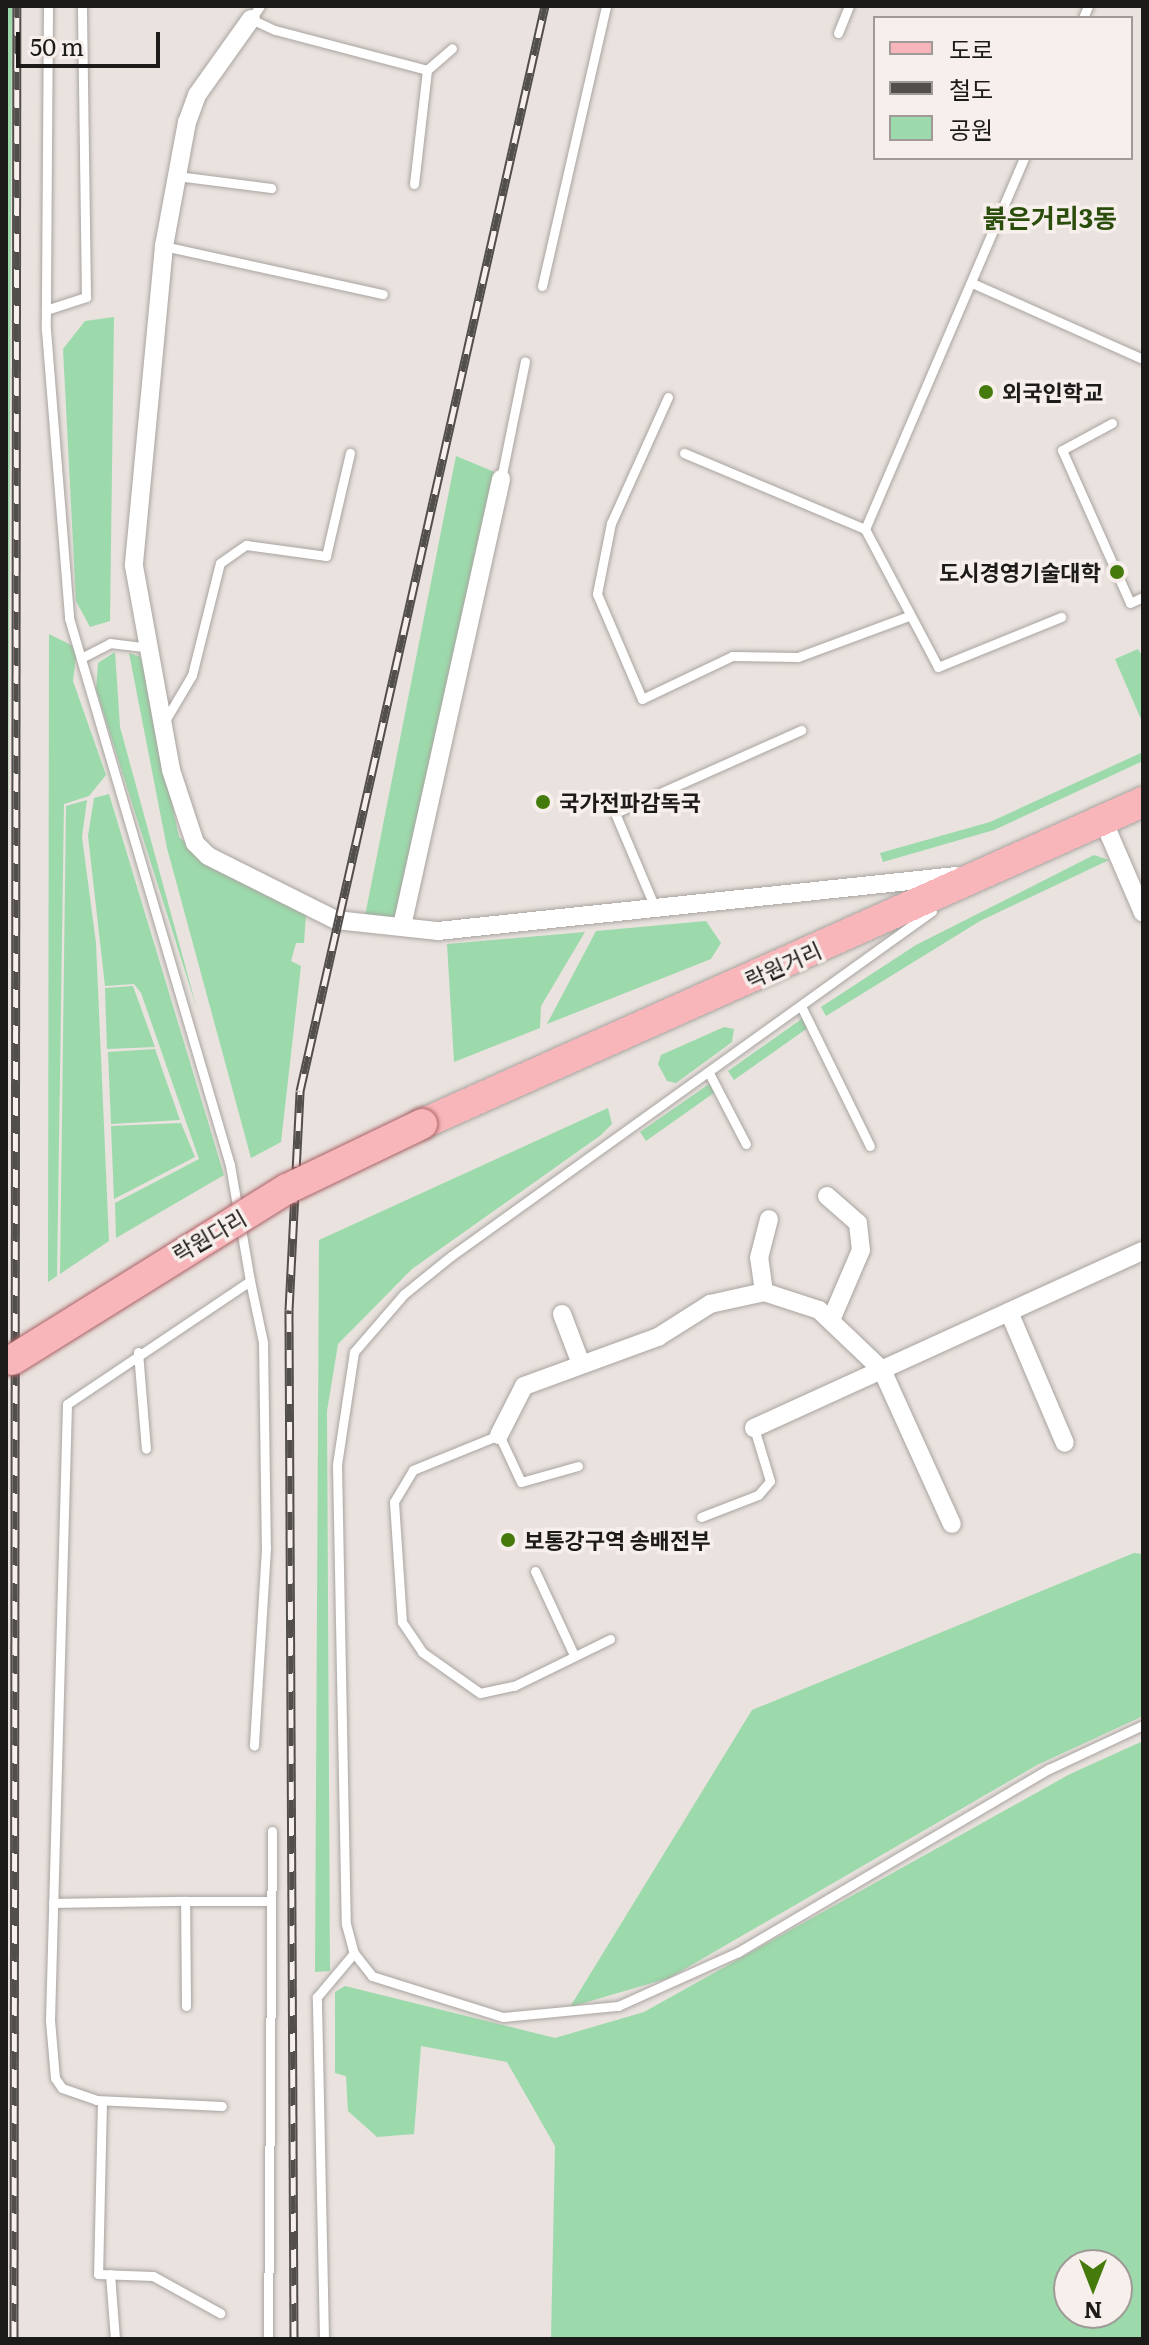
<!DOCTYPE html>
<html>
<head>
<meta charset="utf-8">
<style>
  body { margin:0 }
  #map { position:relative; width:1149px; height:2345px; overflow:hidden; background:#e9e2de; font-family:Literata,"Noto Sans KR",serif }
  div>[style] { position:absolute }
  .green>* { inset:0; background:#9cdaab }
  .roads { filter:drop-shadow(0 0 2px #a9a4a0) drop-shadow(0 0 2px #a9a4a0) }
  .lane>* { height:9px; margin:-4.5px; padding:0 4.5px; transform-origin:4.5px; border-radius:4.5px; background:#fff }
  .street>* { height:18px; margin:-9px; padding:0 9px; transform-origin:9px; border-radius:9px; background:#fff }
  .primary>* { height:30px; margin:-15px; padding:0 15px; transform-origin:15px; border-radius:15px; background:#f8b6ba }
  .rail>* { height:9px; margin-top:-4.5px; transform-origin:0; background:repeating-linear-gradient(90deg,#f6efeb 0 18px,#524e4c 0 36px); box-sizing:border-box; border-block:2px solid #524e4c }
  .bridges { filter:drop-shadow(0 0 2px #a86164) drop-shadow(0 0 2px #a86164) }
  .primary-bridge>* { height:30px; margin:-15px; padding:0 15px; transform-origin:15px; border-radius:15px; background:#f8b6ba }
  .dots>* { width:22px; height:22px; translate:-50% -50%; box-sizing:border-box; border:4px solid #f6efeb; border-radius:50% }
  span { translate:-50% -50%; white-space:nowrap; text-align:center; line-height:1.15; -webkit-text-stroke:7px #f6efeb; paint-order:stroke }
  .poi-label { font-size:22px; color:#1d1b19; font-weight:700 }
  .left { translate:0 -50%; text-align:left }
  .right { translate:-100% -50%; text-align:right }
  .street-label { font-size:22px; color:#1d1b19 }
  .quarter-label { font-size:26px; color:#2b4d0b; font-weight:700 }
  .frame { position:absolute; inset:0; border:8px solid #1d1b19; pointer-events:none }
  .legend { position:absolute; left:873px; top:16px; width:260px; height:144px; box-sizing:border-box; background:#f6efeb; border:2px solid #9f9a97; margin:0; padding:10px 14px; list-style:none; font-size:24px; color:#1d1b19 }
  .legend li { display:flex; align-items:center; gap:16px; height:40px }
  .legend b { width:40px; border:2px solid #9f9a97 }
  .north { position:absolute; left:1053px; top:2249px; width:80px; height:80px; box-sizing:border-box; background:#f6efeb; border:2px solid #9f9a97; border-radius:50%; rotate:180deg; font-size:22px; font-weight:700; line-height:32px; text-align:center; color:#1d1b19 }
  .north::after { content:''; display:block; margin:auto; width:28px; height:36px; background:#457a0d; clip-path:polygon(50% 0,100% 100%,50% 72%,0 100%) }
  .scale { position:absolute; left:16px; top:32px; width:144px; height:36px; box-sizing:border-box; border:4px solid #1d1b19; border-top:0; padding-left:10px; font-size:24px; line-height:28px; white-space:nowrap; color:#1d1b19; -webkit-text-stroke:6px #f6efeb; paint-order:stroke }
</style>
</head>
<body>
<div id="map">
  <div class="green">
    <i style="clip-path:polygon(6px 6px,12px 6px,6px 1296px)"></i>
    <i style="clip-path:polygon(114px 317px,110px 621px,90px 627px,76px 601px,63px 349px,85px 321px)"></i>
    <i style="clip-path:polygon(456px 456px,497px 473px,395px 917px,365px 916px)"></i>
    <i style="clip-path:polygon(49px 634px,77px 648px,73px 681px,106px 775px,89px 796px,64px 804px,57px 1276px,48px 1282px)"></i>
    <i style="clip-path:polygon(1138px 649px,1143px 657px,1143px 724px,1115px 659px)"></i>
    <i style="clip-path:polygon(115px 652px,120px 727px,197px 1009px,96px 689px,98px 663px)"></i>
    <i style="clip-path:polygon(129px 653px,141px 657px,179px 837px,211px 867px,306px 914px,304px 943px,296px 943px,291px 961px,301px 966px,281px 1142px,251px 1158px,167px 848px)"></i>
    <i style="clip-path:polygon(1143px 752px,1143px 761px,994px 830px,883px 862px,880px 853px,990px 822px)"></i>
    <i style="clip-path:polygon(109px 794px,224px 1175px,116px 1238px,115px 1203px,199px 1159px,141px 993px,134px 984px,105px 986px,88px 836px,94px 798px)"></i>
    <i style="clip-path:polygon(87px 800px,82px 837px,96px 943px,109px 1241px,60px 1274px,66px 806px)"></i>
    <i style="clip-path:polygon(1094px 855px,1109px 860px,980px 921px,826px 1016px,821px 1007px,916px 945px)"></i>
    <i style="clip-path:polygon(706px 921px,721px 943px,711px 959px,547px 1024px,596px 931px)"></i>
    <i style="clip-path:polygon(585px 932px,541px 1006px,540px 1028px,454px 1062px,447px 944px)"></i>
    <i style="clip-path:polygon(133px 986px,155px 1047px,107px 1049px,105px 988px)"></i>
    <i style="clip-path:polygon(803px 1018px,809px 1027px,734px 1080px,728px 1071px)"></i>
    <i style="clip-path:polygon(724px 1027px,734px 1029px,732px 1042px,676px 1083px,667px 1081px,658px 1064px,661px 1055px)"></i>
    <i style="clip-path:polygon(155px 1049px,180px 1120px,111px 1124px,108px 1052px)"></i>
    <i style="clip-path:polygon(712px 1082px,718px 1090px,646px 1141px,640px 1132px)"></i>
    <i style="clip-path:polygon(608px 1108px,612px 1124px,601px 1135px,412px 1269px,338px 1344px,327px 1411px,330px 1971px,315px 1972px,319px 1240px)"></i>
    <i style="clip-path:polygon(181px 1123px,195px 1157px,114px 1199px,111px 1126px)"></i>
    <i style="clip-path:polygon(1134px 1553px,1143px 1554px,1143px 1716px,1037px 1765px,669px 1978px,570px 2007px,752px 1710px)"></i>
    <i style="clip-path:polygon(evenodd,1143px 1741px,1143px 2339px,551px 2339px,555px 2146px,507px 2062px,421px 2046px,414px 2134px,377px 2137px,348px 2111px,346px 2076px,335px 2073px,335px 1992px,345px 1986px,555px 2038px,644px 2012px,1070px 1774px,1143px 1741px,1069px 2265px,1117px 2265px,1117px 2313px,1069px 2313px,1069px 2265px)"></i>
  </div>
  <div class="roads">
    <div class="lane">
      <i style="left:48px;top:6px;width:324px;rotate:90.4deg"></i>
      <i style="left:46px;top:330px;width:289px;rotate:85.4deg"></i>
      <i style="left:69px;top:618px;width:570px;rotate:73.6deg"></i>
      <i style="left:230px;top:1165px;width:118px;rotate:80.2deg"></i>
      <i style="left:250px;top:1281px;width:220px;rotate:146.1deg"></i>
      <i style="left:67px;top:1404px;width:616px;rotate:91.58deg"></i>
      <i style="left:50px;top:2020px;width:58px;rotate:85.1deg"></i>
      <i style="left:55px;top:2078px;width:12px;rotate:55deg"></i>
      <i style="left:62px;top:2088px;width:36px;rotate:19deg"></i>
      <i style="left:96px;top:2100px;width:126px;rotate:2.7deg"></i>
      <i style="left:260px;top:6px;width:16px;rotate:125deg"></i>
      <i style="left:251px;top:19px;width:26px;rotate:25deg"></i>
      <i style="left:275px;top:30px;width:157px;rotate:14.7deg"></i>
      <i style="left:427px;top:70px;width:33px;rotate:-41deg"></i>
      <i style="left:1083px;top:18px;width:13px;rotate:-67deg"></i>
      <i style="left:838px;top:33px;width:29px;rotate:-68deg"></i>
      <i style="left:1024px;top:158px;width:404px;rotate:113.2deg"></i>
      <i style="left:865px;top:529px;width:156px;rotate:62.1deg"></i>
      <i style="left:938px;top:667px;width:133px;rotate:-22.1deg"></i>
      <i style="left:177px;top:176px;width:95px;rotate:7.3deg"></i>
      <i style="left:414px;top:184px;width:115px;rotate:-83.5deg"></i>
      <i style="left:164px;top:246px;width:224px;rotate:12.4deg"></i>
      <i style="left:972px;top:283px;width:187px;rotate:24deg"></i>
      <i style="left:542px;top:286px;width:287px;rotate:-77.1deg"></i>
      <i style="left:46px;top:310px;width:42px;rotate:-18deg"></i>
      <i style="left:86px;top:297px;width:291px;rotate:-90.8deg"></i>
      <i style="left:668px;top:397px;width:138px;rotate:114.3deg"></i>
      <i style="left:611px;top:523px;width:72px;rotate:101.2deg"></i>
      <i style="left:597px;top:594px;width:114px;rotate:66.8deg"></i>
      <i style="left:642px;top:699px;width:100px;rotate:-25.5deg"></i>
      <i style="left:732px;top:656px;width:66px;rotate:0.9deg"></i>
      <i style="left:798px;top:657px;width:115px;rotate:-20.3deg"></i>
      <i style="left:1112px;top:423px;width:57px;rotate:151.6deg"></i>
      <i style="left:1062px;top:450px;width:167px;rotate:66deg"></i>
      <i style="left:1130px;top:603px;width:14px;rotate:-25deg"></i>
      <i style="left:684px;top:453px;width:196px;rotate:22.8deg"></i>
      <i style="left:501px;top:479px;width:120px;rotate:-78.5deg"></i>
      <i style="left:85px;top:656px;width:28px;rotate:-27deg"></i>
      <i style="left:110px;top:643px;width:38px;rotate:7deg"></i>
      <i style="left:166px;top:719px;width:51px;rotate:-59.4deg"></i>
      <i style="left:192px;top:675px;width:115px;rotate:-76deg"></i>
      <i style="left:220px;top:563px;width:32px;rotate:-35deg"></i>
      <i style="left:246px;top:545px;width:81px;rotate:7.8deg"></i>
      <i style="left:326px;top:556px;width:106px;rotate:-76.9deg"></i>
      <i style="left:656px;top:910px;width:105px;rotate:-112.9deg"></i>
      <i style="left:615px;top:813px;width:204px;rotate:-24deg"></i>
      <i style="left:932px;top:911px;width:592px;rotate:144.35deg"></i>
      <i style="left:451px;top:1256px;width:60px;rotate:141deg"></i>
      <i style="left:404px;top:1294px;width:77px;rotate:130.8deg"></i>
      <i style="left:354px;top:1352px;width:114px;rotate:98.6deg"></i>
      <i style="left:337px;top:1465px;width:459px;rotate:88.9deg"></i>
      <i style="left:346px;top:1924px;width:30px;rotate:75deg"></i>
      <i style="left:354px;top:1953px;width:29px;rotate:52deg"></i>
      <i style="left:372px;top:1976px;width:137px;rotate:17.4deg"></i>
      <i style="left:503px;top:2017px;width:116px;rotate:-5.5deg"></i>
      <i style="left:618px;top:2006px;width:132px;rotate:-24.2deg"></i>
      <i style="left:738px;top:1952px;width:361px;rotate:-30.5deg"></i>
      <i style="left:1049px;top:1769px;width:104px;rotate:-25.1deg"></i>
      <i style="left:801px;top:1006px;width:156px;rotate:63.8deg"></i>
      <i style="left:709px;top:1073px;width:80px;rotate:62.5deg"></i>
      <i style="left:250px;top:1281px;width:62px;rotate:78deg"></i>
      <i style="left:263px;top:1342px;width:206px;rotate:89.2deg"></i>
      <i style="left:266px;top:1548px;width:198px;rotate:93.5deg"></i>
      <i style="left:138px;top:1352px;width:97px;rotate:85.3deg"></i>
      <i style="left:578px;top:1466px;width:59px;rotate:164.3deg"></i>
      <i style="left:521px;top:1482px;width:52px;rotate:-115.1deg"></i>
      <i style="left:499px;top:1435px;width:93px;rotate:157.9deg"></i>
      <i style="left:413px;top:1470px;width:37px;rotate:121deg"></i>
      <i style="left:394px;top:1502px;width:120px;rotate:86.2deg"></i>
      <i style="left:402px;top:1622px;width:36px;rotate:56deg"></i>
      <i style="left:422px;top:1652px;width:71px;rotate:35.3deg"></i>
      <i style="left:480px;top:1693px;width:35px;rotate:-12deg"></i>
      <i style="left:514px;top:1686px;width:107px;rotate:-26.1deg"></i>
      <i style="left:701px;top:1517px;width:61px;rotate:-21.1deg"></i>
      <i style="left:758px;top:1495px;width:18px;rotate:-49deg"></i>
      <i style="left:770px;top:1481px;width:55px;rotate:-106.8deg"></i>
      <i style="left:535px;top:1571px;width:93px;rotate:65.1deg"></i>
      <i style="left:53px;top:1903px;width:132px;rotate:-0.9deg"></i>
      <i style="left:186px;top:2006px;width:105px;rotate:-90.5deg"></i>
      <i style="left:185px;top:1901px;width:81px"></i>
      <i style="left:102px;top:2101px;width:173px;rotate:91.3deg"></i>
      <i style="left:98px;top:2274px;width:55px;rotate:2.1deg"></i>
      <i style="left:153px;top:2276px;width:77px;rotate:28.9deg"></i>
      <i style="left:110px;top:2274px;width:65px;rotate:85.6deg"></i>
      <i style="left:268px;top:2339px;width:508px;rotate:-89.55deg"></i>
      <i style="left:324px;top:2339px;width:342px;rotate:-91.2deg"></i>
      <i style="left:317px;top:1997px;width:57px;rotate:-49.9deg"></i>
    </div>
    <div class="street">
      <i style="left:251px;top:19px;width:93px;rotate:125.4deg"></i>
      <i style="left:197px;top:95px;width:29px;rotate:110deg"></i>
      <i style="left:187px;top:122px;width:126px;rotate:100.5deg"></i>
      <i style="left:164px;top:246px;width:321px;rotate:95.4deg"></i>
      <i style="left:134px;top:566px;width:207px;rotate:79.7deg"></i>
      <i style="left:171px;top:770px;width:77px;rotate:71.8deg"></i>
      <i style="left:195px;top:843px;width:18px;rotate:45deg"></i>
      <i style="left:208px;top:856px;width:143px;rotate:26.6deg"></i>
      <i style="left:336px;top:920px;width:103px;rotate:6.2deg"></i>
      <i style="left:438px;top:931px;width:521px;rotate:-6.06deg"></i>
      <i style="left:1103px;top:820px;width:101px;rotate:66.7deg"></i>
      <i style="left:402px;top:926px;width:458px;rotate:-77.5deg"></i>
      <i style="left:827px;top:1196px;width:41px;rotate:41.1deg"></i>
      <i style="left:858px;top:1223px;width:27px;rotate:84deg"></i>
      <i style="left:861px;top:1250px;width:76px;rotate:113.2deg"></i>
      <i style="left:764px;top:1292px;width:34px;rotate:-98deg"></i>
      <i style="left:759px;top:1258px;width:40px;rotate:-75.6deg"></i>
      <i style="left:1009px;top:1312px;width:142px;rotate:66.9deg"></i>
      <i style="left:562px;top:1314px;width:53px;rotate:69.2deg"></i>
      <i style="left:754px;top:1428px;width:427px;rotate:-24.5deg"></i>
      <i style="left:499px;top:1435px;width:55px;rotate:-63deg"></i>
      <i style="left:524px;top:1386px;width:143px;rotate:-20.1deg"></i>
      <i style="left:658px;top:1337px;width:62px;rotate:-32.4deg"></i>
      <i style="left:710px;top:1304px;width:55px;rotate:-12.5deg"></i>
      <i style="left:764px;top:1292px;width:58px;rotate:18.1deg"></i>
      <i style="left:819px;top:1310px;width:87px;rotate:43.6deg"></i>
      <i style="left:882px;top:1370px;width:169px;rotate:65.6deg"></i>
    </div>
    <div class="primary">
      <i style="left:422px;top:1124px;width:790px;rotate:-24.07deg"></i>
    </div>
  </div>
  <div class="rail">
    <i style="left:14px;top:2339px;width:2333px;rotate:-89.93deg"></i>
    <i style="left:294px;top:2339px;width:1029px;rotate:-90.28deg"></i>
    <i style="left:289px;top:1310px;width:219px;rotate:-87.1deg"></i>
    <i style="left:300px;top:1091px;width:1112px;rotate:-77.28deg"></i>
  </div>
  <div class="bridges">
    <div class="primary-bridge">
      <i style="left:12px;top:1360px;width:324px;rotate:-31.9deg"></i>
      <i style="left:287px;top:1189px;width:150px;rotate:-25.7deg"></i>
    </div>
  </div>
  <div class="dots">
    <i style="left:986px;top:392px;background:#457a0d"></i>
    <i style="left:1117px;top:572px;background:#457a0d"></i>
    <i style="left:543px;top:802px;background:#457a0d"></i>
    <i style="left:508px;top:1540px;background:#457a0d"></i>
  </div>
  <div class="poi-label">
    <span class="left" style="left:1002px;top:392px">외국인학교</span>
    <span class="right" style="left:1101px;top:572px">도시경영기술대학</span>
    <span class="left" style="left:559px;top:802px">국가전파감독국</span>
    <span class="left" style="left:524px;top:1540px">보통강구역 송배전부</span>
  </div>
  <div class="street-label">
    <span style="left:783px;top:964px;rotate:-24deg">락원거리</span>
    <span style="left:209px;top:1235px;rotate:-30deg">락원다리</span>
  </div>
  <div class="quarter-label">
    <span style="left:1050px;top:217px">붉은거리3동</span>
  </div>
  <div class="frame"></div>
  <ul class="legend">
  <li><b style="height:10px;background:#f8b6ba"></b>도로</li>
  <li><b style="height:10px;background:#524e4c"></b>철도</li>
  <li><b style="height:22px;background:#9cdaab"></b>공원</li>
  </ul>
  <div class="north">N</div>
  <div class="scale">50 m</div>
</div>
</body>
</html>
